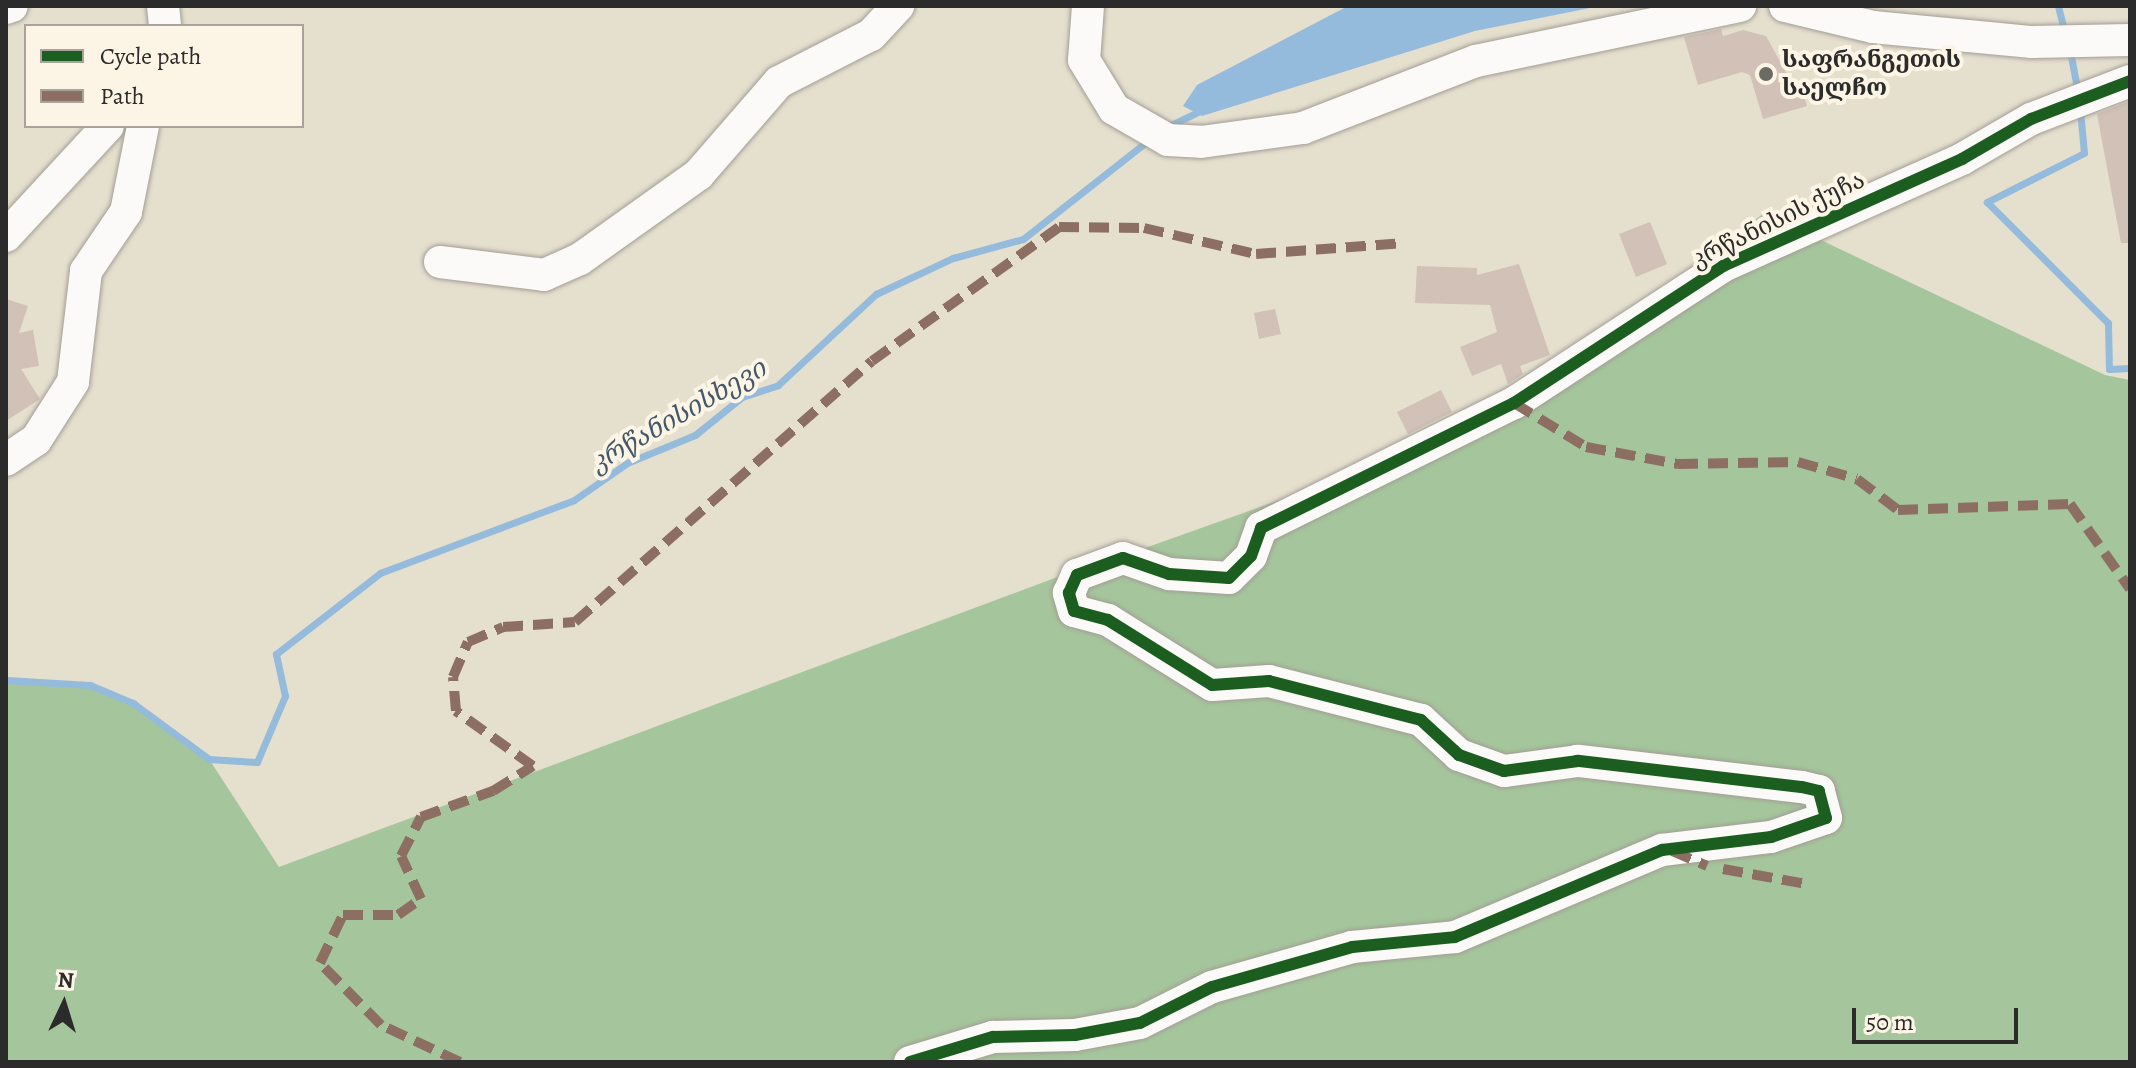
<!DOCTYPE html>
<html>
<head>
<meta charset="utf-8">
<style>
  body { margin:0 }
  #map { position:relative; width:2136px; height:1068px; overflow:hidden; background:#e5dfce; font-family:Alegreya,"Noto Serif Georgian",serif }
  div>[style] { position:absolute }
  .forest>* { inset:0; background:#a5c69c }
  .water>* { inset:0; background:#94bbdb }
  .stream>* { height:7px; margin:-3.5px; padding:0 3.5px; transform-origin:3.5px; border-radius:3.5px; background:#94bbdb }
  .building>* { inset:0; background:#d1c1b7 }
  .roads { filter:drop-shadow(0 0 2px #a29e95) drop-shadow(0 0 2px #a29e95) }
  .minor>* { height:32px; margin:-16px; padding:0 16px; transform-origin:16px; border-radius:16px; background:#fbfaf8 }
  .quiet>* { height:10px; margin-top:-5px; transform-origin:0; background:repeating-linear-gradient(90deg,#8d6e63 0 20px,transparent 0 30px) }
  .cycleway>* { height:12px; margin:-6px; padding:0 6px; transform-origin:6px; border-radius:6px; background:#1b5e20 }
  .dots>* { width:22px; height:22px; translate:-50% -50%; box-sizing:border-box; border:4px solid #fcf5e5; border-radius:50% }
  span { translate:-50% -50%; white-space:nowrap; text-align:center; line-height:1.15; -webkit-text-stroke:8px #fcf5e5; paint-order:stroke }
  .poi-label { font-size:24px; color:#2b2b2b; font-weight:700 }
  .left { translate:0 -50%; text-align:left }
  .street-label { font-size:24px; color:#2b2b2b }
  .water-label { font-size:26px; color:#44586b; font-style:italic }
  .frame { position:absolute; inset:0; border:8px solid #2b2b2b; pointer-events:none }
  .legend { position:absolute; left:24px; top:24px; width:280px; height:104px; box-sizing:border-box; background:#fcf5e5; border:2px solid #a8a49b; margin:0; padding:10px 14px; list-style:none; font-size:24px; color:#2b2b2b }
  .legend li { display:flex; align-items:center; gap:16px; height:40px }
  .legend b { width:40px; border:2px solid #a8a49b }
  .north { position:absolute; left:24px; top:964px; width:80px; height:80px; -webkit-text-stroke:6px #fcf5e5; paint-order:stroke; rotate:4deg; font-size:22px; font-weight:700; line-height:32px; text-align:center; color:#2b2b2b }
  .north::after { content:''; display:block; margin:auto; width:28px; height:36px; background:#2b2b2b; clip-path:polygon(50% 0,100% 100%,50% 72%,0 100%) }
  .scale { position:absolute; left:1852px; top:1008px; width:166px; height:36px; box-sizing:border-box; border:4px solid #2b2b2b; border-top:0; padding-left:10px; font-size:24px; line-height:28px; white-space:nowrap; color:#2b2b2b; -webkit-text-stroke:6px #fcf5e5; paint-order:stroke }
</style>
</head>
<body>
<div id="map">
  <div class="forest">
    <i style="clip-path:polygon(1764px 213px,2105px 375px,2130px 380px,2130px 1062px,6px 1062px,6px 680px,90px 685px,133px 703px,209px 759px,279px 867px,1063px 575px,1126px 543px,1145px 548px,1395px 459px,1541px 380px)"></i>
  </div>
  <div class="water">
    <i style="clip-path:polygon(1348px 6px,1600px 6px,1475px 31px,1202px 116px,1183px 106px,1197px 85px)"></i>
  </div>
  <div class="stream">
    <i style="left:2058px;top:6px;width:30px;rotate:76deg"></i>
    <i style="left:2070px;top:51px;width:43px;rotate:79.2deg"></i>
    <i style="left:2080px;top:110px;width:43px;rotate:84.7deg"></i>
    <i style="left:2084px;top:153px;width:109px;rotate:153.2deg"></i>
    <i style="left:1987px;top:202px;width:171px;rotate:45deg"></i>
    <i style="left:2108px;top:323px;width:46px;rotate:88.8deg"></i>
    <i style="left:2109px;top:369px;width:21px;rotate:-3deg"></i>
    <i style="left:1165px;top:128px;width:43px;rotate:-26deg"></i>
    <i style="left:6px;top:680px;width:84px;rotate:3.4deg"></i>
    <i style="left:90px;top:685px;width:47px;rotate:22.7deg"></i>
    <i style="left:133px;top:703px;width:94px;rotate:36.4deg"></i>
    <i style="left:209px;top:759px;width:48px;rotate:3.6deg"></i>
    <i style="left:257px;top:762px;width:72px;rotate:-67deg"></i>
    <i style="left:285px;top:696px;width:43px;rotate:-102.1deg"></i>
    <i style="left:276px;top:654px;width:132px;rotate:-37.9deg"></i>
    <i style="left:380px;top:573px;width:207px;rotate:-20.6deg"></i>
    <i style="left:574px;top:500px;width:65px;rotate:-34.9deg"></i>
    <i style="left:627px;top:463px;width:74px;rotate:-22.4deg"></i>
    <i style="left:695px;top:435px;width:60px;rotate:-39deg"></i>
    <i style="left:742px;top:397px;width:38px;rotate:-18deg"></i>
    <i style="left:778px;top:385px;width:134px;rotate:-42.9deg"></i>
    <i style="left:876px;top:294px;width:85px;rotate:-25.1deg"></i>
    <i style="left:953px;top:258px;width:73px;rotate:-15.2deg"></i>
    <i style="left:1023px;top:239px;width:160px;rotate:-38.2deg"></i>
  </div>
  <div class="building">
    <i style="clip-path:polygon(1721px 29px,1723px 36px,1743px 30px,1766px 36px,1793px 85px,1800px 83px,1807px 106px,1763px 119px,1750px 75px,1742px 72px,1698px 85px,1684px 37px)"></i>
    <i style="clip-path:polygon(2130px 101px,2130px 243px,2121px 243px,2097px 114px)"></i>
    <i style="clip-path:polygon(1650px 222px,1667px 264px,1636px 277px,1619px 234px)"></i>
    <i style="clip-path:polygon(1519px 264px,1550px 355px,1520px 366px,1523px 374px,1508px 384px,1501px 364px,1472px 376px,1460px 347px,1497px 332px,1490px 305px,1415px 303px,1417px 266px,1477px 268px,1477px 275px)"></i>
    <i style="clip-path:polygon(6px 299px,28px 306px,19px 333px,33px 330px,39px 366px,21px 369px,40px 399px,6px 421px)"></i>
    <i style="clip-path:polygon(1275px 309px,1281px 334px,1259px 339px,1254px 313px)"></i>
    <i style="clip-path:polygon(1441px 390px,1452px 412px,1408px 434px,1397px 412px)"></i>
  </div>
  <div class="roads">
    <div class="minor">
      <i style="left:163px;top:6px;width:20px;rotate:84deg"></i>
      <i style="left:1088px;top:6px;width:54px;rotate:94.2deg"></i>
      <i style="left:1084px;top:60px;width:57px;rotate:58.5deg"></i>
      <i style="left:1114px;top:109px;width:62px;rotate:29.9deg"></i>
      <i style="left:1168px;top:140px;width:33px;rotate:3deg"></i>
      <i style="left:1201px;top:142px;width:103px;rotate:-7.8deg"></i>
      <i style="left:1303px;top:128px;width:186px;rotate:-21.2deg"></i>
      <i style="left:1476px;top:61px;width:270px;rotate:-11.8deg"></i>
      <i style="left:1785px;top:6px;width:90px;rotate:13.4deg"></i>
      <i style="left:1873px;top:27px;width:160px;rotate:5.4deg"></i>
      <i style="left:2032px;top:42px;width:98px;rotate:-1.2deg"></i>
      <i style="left:6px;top:8px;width:6px;rotate:-18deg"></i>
      <i style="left:6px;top:236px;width:150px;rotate:-47.2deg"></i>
      <i style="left:440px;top:262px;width:105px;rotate:7.1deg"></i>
      <i style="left:544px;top:275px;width:39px;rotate:-24deg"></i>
      <i style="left:580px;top:259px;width:146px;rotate:-35.5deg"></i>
      <i style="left:699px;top:174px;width:122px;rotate:-49deg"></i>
      <i style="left:779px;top:82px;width:103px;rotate:-27.1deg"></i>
      <i style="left:871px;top:35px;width:40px;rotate:-47deg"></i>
      <i style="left:6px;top:460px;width:36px;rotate:-34deg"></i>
      <i style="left:36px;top:440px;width:69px;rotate:-57.5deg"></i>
      <i style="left:73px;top:382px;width:112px;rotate:-83.3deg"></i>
      <i style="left:86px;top:271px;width:71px;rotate:-55.9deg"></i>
      <i style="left:126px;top:212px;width:88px;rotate:-78.8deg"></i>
      <i style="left:910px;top:1062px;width:87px;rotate:-16.8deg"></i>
      <i style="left:993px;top:1037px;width:82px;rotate:-1.4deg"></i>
      <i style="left:1075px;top:1035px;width:66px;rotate:-10.5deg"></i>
      <i style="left:1140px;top:1023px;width:80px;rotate:-26.6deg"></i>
      <i style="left:1212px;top:987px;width:146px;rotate:-15.9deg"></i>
      <i style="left:1352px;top:947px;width:103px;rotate:-5.5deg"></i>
      <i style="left:1455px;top:937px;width:225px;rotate:-22.8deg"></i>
      <i style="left:1662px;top:850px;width:110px;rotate:-6.8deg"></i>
      <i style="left:1771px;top:837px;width:58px;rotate:-19.1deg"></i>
      <i style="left:1826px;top:818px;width:28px;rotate:-105deg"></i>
      <i style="left:1819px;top:791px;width:18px;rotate:-167deg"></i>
      <i style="left:1801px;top:787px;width:225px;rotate:-173.3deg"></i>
      <i style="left:1578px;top:761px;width:75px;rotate:172.3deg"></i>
      <i style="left:1504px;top:771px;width:48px;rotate:-160.4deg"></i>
      <i style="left:1459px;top:755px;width:52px;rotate:-137.4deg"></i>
      <i style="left:1421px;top:720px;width:157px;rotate:-165.6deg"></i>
      <i style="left:1269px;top:681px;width:57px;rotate:176deg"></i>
      <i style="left:1212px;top:685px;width:123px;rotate:-148deg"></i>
      <i style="left:1108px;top:620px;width:35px;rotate:-165deg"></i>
      <i style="left:1074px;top:611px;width:19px;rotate:-106deg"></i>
      <i style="left:1069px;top:593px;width:20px;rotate:-66deg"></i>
      <i style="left:1077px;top:575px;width:49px;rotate:-20.3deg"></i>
      <i style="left:1123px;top:558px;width:49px;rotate:19.2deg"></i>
      <i style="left:1169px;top:574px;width:60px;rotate:3.8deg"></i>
      <i style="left:1229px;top:578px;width:31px;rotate:-45deg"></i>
      <i style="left:1251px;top:556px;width:30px;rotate:-70deg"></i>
      <i style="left:1261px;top:528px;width:282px;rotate:-26.3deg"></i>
      <i style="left:1514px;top:403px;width:250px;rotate:-33.2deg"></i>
      <i style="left:1723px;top:266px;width:262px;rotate:-24.1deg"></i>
      <i style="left:1962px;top:159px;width:80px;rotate:-30.1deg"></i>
      <i style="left:2031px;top:119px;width:106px;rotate:-21deg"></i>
    </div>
  </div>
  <div class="quiet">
    <i style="left:1514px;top:403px;width:84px;rotate:31.4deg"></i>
    <i style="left:1586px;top:447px;width:94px;rotate:10.5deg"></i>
    <i style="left:1678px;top:464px;width:120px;rotate:-1deg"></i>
    <i style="left:1798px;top:462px;width:61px;rotate:16.1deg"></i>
    <i style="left:1857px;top:479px;width:51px;rotate:37.1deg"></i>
    <i style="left:1898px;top:510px;width:172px;rotate:-2deg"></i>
    <i style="left:2070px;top:504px;width:104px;rotate:54.8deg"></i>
    <i style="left:1672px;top:851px;width:38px;rotate:23deg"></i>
    <i style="left:1723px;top:869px;width:84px;rotate:10.2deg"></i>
    <i style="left:460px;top:1062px;width:87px;rotate:-154.9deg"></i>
    <i style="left:381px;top:1025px;width:87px;rotate:-134.5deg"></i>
    <i style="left:320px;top:963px;width:53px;rotate:-64.4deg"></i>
    <i style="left:343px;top:915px;width:55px"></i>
    <i style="left:398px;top:915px;width:28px;rotate:-35deg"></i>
    <i style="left:421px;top:899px;width:47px;rotate:-114.9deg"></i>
    <i style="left:401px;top:856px;width:44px;rotate:-62.9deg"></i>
    <i style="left:421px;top:817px;width:77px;rotate:-19.9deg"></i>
    <i style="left:493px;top:791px;width:47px;rotate:-32deg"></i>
    <i style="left:533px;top:766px;width:95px;rotate:-144.5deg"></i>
    <i style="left:456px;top:711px;width:34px;rotate:-95deg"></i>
    <i style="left:453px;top:677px;width:38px;rotate:-67deg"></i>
    <i style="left:468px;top:642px;width:38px;rotate:-23deg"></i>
    <i style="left:503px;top:627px;width:72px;rotate:-4deg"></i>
    <i style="left:575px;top:622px;width:395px;rotate:-41.3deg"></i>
    <i style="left:872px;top:361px;width:230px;rotate:-35.6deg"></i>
    <i style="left:1059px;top:227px;width:85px;rotate:0.7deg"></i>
    <i style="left:1144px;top:228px;width:115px;rotate:13.1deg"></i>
    <i style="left:1256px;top:254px;width:149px;rotate:-4.2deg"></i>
  </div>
  <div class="cycleway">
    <i style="left:910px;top:1062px;width:87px;rotate:-16.8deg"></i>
    <i style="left:993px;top:1037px;width:82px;rotate:-1.4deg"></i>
    <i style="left:1075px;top:1035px;width:66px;rotate:-10.5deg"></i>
    <i style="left:1140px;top:1023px;width:80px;rotate:-26.6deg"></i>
    <i style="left:1212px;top:987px;width:146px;rotate:-15.9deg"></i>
    <i style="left:1352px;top:947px;width:103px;rotate:-5.5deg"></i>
    <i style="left:1455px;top:937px;width:225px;rotate:-22.8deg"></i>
    <i style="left:1662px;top:850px;width:110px;rotate:-6.8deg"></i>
    <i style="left:1771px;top:837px;width:58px;rotate:-19.1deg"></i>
    <i style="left:1826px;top:818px;width:28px;rotate:-105deg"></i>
    <i style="left:1819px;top:791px;width:18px;rotate:-167deg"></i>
    <i style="left:1801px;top:787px;width:225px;rotate:-173.3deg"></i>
    <i style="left:1578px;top:761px;width:75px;rotate:172.3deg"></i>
    <i style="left:1504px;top:771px;width:48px;rotate:-160.4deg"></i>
    <i style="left:1459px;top:755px;width:52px;rotate:-137.4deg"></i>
    <i style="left:1421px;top:720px;width:157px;rotate:-165.6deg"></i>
    <i style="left:1269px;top:681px;width:57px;rotate:176deg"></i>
    <i style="left:1212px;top:685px;width:123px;rotate:-148deg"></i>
    <i style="left:1108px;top:620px;width:35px;rotate:-165deg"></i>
    <i style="left:1074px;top:611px;width:19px;rotate:-106deg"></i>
    <i style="left:1069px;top:593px;width:20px;rotate:-66deg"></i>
    <i style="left:1077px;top:575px;width:49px;rotate:-20.3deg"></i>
    <i style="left:1123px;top:558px;width:49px;rotate:19.2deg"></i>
    <i style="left:1169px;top:574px;width:60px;rotate:3.8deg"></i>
    <i style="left:1229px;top:578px;width:31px;rotate:-45deg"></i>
    <i style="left:1251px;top:556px;width:30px;rotate:-70deg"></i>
    <i style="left:1261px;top:528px;width:282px;rotate:-26.3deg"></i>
    <i style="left:1514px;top:403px;width:250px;rotate:-33.2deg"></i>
    <i style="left:1723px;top:266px;width:262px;rotate:-24.1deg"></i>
    <i style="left:1962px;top:159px;width:80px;rotate:-30.1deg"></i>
    <i style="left:2031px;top:119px;width:106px;rotate:-21deg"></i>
  </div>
  <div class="dots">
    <i style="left:1766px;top:74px;background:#6c6a64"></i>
  </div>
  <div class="poi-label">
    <span class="left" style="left:1782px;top:74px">საფრანგეთის<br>საელჩო</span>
  </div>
  <div class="street-label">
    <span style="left:1778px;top:220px;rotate:-26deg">კრწანისის ქუჩა</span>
  </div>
  <div class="water-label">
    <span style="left:678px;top:416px;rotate:-30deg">კრწანისისხევი</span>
  </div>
  <div class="frame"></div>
  <ul class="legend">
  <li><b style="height:10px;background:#1b5e20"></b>Cycle path</li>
  <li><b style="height:10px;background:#8d6e63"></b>Path</li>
  </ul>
  <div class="north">N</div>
  <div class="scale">50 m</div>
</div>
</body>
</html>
